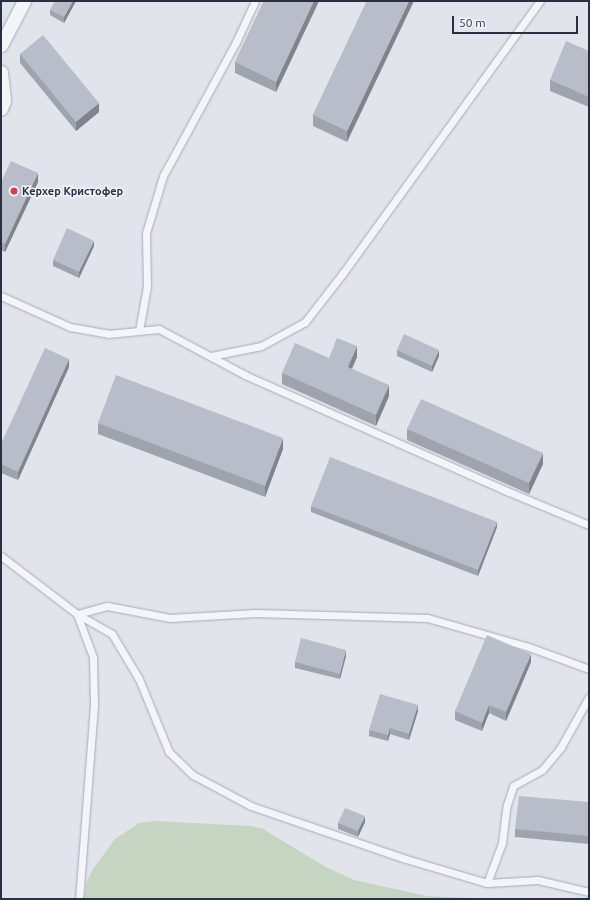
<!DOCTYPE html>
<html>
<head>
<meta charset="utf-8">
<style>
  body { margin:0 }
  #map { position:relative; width:590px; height:900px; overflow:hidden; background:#e1e4eb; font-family:Ubuntu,sans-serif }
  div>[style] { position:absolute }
  .green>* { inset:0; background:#c5d5c1 }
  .roads { filter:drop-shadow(0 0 1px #a6abb6) drop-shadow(0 0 1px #a6abb6) }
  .lane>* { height:7px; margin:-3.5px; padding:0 3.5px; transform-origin:3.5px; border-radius:3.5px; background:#f4f5f9 }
  .street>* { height:13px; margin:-6.5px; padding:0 6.5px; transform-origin:6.5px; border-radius:6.5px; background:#f4f5f9 }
  .wall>* { inset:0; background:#9ea3ad }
  .shaded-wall>* { inset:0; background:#81848d }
  .building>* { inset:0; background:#b8bdc9 }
  .dots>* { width:11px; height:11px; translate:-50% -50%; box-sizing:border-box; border:2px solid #f1f3f8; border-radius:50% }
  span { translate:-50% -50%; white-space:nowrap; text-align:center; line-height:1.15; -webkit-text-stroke:3px #f1f3f8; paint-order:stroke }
  .poi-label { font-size:11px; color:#283144; font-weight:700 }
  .left { translate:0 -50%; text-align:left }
  .frame { position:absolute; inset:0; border:2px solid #283144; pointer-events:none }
  .scale { position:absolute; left:452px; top:16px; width:126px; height:18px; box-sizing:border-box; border:2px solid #283144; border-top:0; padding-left:5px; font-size:12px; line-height:14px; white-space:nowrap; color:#283144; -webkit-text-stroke:3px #f1f3f8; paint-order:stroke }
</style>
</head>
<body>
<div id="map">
  <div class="green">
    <i style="clip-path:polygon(154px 821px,251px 826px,263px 829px,324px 866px,354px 880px,427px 896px,493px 899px,84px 899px,87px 881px,93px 869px,115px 839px,139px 823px)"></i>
  </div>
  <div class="roads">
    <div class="lane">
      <i style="left:1px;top:296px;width:76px;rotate:24.2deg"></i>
      <i style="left:70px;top:327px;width:39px;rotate:10deg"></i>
      <i style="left:108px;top:334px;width:51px;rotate:-5.6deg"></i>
      <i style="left:159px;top:329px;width:98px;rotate:28.1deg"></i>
      <i style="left:245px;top:375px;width:287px;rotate:23.9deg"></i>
      <i style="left:507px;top:491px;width:89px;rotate:22.5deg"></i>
      <i style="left:139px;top:331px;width:46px;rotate:-79.9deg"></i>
      <i style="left:147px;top:286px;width:53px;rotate:-91.1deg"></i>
      <i style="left:146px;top:233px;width:59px;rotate:-73.4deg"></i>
      <i style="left:163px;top:176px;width:153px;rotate:-61.4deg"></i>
      <i style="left:236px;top:42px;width:45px;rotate:-65.1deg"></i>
      <i style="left:211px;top:356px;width:51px;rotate:-11.3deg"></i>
      <i style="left:261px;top:346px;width:50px;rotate:-28.6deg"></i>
      <i style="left:305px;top:322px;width:62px;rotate:-52.2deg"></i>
      <i style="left:343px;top:273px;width:336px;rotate:-54.1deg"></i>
      <i style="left:1px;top:556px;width:96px;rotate:37.3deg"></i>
      <i style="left:77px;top:614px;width:46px;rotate:69.6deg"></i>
      <i style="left:93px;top:657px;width:48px;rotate:88.8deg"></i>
      <i style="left:94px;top:705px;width:195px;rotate:94.4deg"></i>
      <i style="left:589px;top:669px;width:64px;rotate:-159.9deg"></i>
      <i style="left:529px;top:647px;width:106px;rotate:-164.1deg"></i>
      <i style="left:427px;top:618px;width:171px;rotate:-178.3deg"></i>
      <i style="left:256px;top:613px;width:86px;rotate:176.7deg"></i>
      <i style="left:170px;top:618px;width:64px;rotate:-169.2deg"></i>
      <i style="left:107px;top:606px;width:31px;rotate:165deg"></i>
      <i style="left:77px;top:614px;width:40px;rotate:29.7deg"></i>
      <i style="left:112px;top:634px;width:52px;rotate:59deg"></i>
      <i style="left:139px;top:679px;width:79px;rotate:67.7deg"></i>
      <i style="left:169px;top:752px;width:33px;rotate:44deg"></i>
      <i style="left:193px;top:775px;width:66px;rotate:28.1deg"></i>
      <i style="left:251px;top:806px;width:164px;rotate:18.9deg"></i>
      <i style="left:406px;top:859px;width:84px;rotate:16.5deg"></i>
      <i style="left:487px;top:883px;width:51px;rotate:-3.4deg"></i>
      <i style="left:538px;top:880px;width:52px;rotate:13.2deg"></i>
      <i style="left:487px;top:883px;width:43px;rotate:-69.4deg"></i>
      <i style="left:502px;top:843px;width:38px;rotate:-83deg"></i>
      <i style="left:507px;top:805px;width:20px;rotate:-72deg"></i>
      <i style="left:513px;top:786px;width:33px;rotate:-29deg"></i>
      <i style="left:542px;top:770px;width:30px;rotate:-50deg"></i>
      <i style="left:561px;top:747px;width:57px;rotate:-60.8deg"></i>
    </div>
    <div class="street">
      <i style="left:1px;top:45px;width:50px;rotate:-62.4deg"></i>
      <i style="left:1px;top:72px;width:29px;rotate:84deg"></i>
      <i style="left:4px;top:101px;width:8px;rotate:113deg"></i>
    </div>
  </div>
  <div class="wall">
    <i style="clip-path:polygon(76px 1px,64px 23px,50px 15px,50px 10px)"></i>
    <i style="clip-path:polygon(264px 1px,319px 1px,276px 92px,235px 73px,235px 62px)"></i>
    <i style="clip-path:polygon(367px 1px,347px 142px,313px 126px,313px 115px)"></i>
    <i style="clip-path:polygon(589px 51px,589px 107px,550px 91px,550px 80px)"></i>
    <i style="clip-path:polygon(20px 54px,99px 112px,76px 131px,20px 63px)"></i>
    <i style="clip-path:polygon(1px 182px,38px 182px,5px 252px,1px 250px)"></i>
    <i style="clip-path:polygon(94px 246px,79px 278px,53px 266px,53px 260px)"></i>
    <i style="clip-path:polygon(397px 350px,439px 356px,432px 372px,397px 356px)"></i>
    <i style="clip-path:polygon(357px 357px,352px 369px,389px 396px,376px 426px,282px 384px,282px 373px,329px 358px)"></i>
    <i style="clip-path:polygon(69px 367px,18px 480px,1px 473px,1px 444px)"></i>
    <i style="clip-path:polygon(98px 423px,283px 449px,265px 497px,98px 434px)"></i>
    <i style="clip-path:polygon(407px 429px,543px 464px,529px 494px,407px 440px)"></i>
    <i style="clip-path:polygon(311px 506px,497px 527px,478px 576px,311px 512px)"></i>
    <i style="clip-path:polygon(346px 656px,340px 679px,295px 668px,295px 662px)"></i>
    <i style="clip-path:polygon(531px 662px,506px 721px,489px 713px,482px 731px,455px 720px,455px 711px)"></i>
    <i style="clip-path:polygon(418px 711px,409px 740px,390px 734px,388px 741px,369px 736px,369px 730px)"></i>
    <i style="clip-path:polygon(589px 802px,589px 844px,515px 837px,515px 829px)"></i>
    <i style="clip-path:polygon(365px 822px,358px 837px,338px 829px,338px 823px)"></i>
  </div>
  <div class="shaded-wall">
    <i style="clip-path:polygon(73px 1px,76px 1px,64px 23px,64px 17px)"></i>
    <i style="clip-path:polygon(314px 1px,319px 1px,276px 92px,276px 82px)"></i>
    <i style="clip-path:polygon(409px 1px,414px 1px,347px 142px,347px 131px)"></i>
    <i style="clip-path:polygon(99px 103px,99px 112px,76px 131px,76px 122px)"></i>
    <i style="clip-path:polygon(38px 173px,38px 182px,5px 252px,5px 244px)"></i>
    <i style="clip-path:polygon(94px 241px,94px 246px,79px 278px,79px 272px)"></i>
    <i style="clip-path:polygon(357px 346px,357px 357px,348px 377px,348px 367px)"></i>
    <i style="clip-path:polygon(439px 350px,439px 356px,432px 372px,432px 366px)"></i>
    <i style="clip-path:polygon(69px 359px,69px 367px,18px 480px,18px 472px)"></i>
    <i style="clip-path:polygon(389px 385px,389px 396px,376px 426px,376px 415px)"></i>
    <i style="clip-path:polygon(283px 438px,283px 449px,265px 497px,265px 486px)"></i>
    <i style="clip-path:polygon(543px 453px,543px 464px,529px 494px,529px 483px)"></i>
    <i style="clip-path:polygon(497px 522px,497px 527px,478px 576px,478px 570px)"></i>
    <i style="clip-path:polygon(346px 650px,346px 656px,340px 679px,340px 674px)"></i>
    <i style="clip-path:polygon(531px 654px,531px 662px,506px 721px,506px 712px)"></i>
    <i style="clip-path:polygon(418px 705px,418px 711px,409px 740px,409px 734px)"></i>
    <i style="clip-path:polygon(489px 705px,489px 713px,482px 731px,482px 723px)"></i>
    <i style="clip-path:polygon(390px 728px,390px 734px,388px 741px,388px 735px)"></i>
    <i style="clip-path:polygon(365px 816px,365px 822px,358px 837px,358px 831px)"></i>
  </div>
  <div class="building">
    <i style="clip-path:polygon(55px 1px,73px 1px,64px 17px,50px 10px)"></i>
    <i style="clip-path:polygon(264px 1px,314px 1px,276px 82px,235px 62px)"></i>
    <i style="clip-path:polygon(367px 1px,409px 1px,347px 131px,313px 115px)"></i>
    <i style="clip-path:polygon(43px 35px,99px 103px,76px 122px,20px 54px)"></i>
    <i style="clip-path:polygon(566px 41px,589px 51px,589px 97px,550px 80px)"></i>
    <i style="clip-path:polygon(11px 161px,38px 173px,5px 244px,1px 242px,1px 182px)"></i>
    <i style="clip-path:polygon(67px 228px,94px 241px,79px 272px,53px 260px)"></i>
    <i style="clip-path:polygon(404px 334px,439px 350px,432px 366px,397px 350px)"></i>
    <i style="clip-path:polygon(337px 338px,357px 346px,348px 367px,389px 385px,376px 415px,282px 373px,295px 343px,329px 358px)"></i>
    <i style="clip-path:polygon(45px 348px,69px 359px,18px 472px,1px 464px,1px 444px)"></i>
    <i style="clip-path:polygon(116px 375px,283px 438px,265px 486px,98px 423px)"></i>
    <i style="clip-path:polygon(421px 399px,543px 453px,529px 483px,407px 429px)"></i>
    <i style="clip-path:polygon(330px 457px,497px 522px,478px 570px,311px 506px)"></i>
    <i style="clip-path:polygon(487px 635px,531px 654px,506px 712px,489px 705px,482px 723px,455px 711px)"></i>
    <i style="clip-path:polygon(301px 638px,346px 650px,340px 674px,295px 662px)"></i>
    <i style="clip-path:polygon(380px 694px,418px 705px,409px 734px,390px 728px,388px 735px,369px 730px)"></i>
    <i style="clip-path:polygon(519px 796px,589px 802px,589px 836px,515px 829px)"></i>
    <i style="clip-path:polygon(345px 808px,365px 816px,358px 831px,338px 823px)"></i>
  </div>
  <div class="dots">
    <i style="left:14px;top:191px;background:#da3c4c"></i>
  </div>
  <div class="poi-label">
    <span class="left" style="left:22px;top:191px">Керхер Кристофер</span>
  </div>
  <div class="frame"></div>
  <div class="scale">50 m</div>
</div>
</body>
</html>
